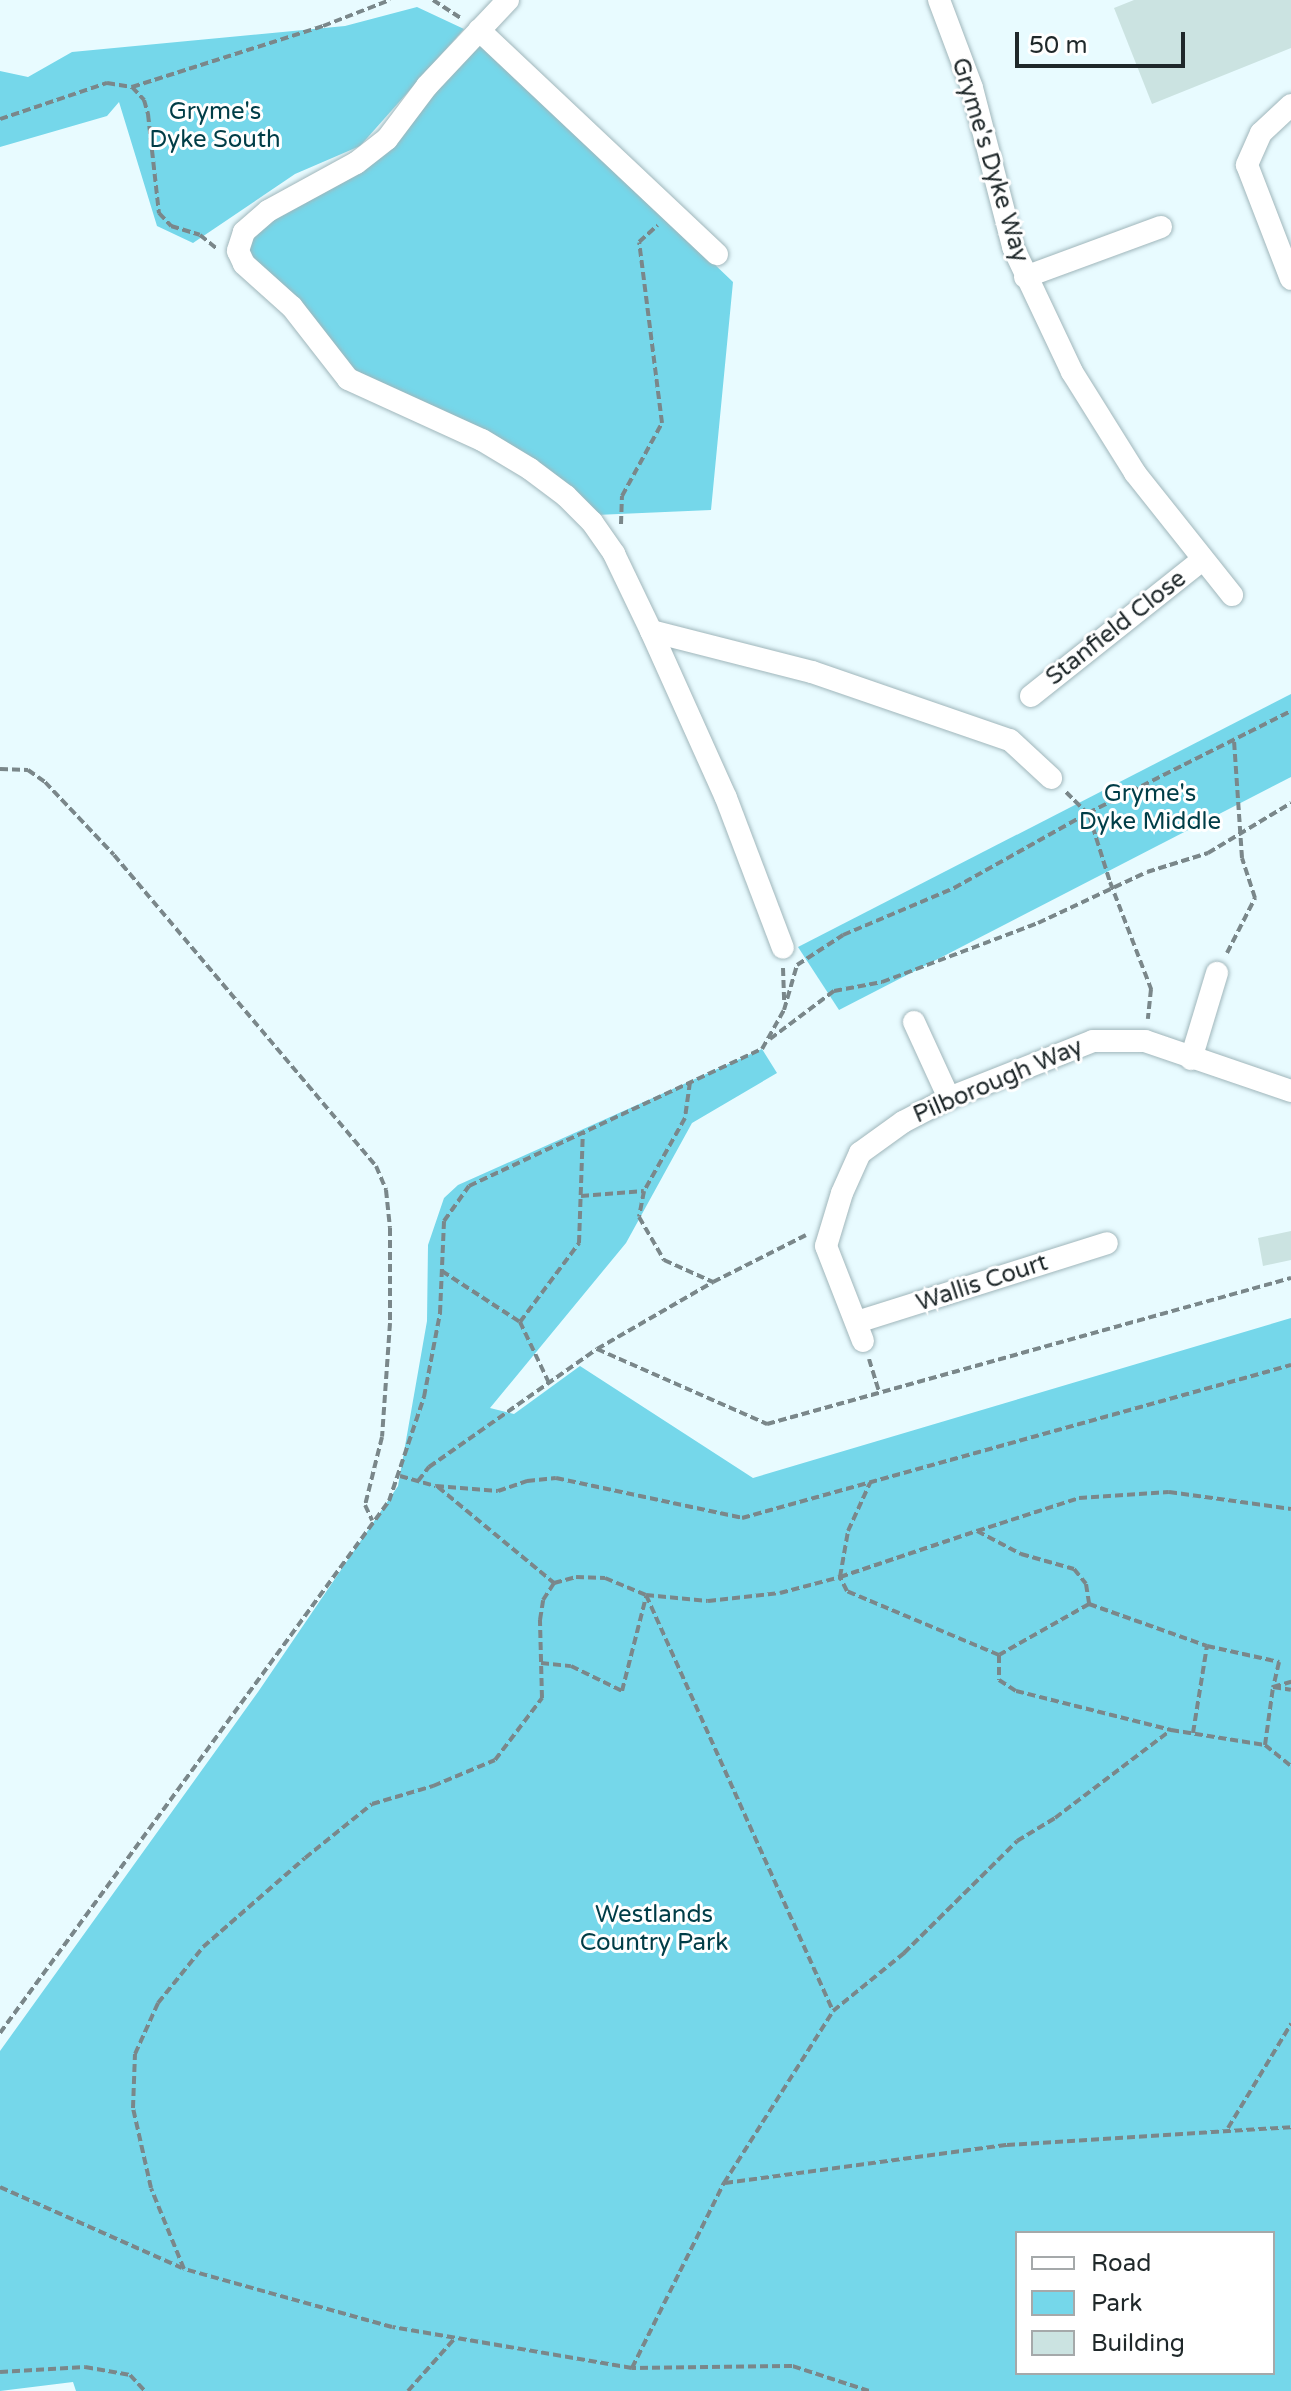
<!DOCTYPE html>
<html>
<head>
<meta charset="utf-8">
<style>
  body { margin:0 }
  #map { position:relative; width:1291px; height:2391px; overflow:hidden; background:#e8fbff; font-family:"Varela Round",sans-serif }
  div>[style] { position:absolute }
  .green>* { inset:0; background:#75d7ea }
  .building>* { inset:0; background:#cbe3e1 }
  .path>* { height:4px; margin-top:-2px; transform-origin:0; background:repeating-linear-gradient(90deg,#7a878a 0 8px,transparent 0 12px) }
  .roads { filter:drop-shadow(0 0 2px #a0b6bb) drop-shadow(0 0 2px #a0b6bb) }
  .minor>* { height:22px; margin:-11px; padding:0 11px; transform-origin:11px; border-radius:11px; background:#fff }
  span { translate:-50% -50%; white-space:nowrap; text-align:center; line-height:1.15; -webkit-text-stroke:6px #fff; paint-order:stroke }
  .park-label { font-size:24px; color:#003d47 }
  .street-label { font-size:24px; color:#1f282a }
  .legend { position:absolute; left:1015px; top:2231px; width:260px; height:144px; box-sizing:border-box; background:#fff; border:2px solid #a5a9aa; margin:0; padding:10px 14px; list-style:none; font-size:24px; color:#1f282a }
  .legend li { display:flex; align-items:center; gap:16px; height:40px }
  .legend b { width:40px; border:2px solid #a5a9aa }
  .scale { position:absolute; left:1015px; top:32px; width:170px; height:36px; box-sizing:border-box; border:4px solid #1f282a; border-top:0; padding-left:10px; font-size:24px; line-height:28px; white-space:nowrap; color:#1f282a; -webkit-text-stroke:6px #fff; paint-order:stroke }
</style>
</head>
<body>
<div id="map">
  <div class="green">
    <i style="clip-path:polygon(417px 7px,464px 29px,360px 146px,295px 174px,193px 243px,157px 226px,119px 102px,107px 116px,0 147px,0 71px,28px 77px,72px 52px,345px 26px)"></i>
    <i style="clip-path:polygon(481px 41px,733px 282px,711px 510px,596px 515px,378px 396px,244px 264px,244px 232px,391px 144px)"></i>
    <i style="clip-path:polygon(1291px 694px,1291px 777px,839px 1010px,798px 947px)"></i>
    <i style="clip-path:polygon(evenodd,762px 1049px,777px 1073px,692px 1123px,626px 1243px,490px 1408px,514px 1414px,580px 1366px,753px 1478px,1291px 1318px,1291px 2391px,76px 2391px,73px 2382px,0 2391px,0 2051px,258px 1692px,398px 1486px,427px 1321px,428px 1245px,444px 1198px,458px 1185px,762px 1049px,1017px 2233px,1273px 2233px,1273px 2373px,1017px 2373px,1017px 2233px)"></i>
  </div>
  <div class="building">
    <i style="clip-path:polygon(1134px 0,1291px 0,1291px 48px,1152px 104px,1114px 8px)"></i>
    <i style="clip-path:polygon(1291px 1231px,1291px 1260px,1263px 1266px,1258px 1238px)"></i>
  </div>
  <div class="path">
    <i style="left:433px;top:0;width:33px;rotate:33deg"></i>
    <i style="left:132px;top:87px;width:201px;rotate:-17.7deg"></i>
    <i style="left:323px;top:26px;width:72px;rotate:-21.2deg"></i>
    <i style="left:0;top:119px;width:113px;rotate:-18.6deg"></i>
    <i style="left:107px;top:83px;width:25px;rotate:9deg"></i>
    <i style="left:132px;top:87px;width:18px;rotate:47deg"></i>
    <i style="left:144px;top:100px;width:15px;rotate:74deg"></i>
    <i style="left:148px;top:114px;width:100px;rotate:83.7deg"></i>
    <i style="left:159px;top:213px;width:18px;rotate:47deg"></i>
    <i style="left:171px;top:226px;width:30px;rotate:17deg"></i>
    <i style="left:200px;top:235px;width:21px;rotate:39deg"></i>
    <i style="left:621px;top:524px;width:28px;rotate:-88deg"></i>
    <i style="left:622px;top:496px;width:83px;rotate:-61.3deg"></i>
    <i style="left:662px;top:423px;width:182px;rotate:-97.2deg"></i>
    <i style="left:639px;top:242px;width:25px;rotate:-42deg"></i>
    <i style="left:0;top:769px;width:28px;rotate:2deg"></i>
    <i style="left:28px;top:770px;width:21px;rotate:35deg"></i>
    <i style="left:45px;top:782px;width:100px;rotate:46.6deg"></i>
    <i style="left:114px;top:855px;width:407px;rotate:49.9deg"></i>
    <i style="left:376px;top:1166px;width:26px;rotate:67deg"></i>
    <i style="left:386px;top:1190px;width:38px;rotate:84deg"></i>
    <i style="left:390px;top:1228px;width:95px;rotate:90deg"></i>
    <i style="left:390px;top:1323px;width:114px;rotate:94deg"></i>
    <i style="left:382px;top:1437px;width:70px;rotate:104deg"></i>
    <i style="left:365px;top:1505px;width:17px;rotate:65deg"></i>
    <i style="left:1066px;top:792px;width:33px;rotate:45deg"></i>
    <i style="left:1089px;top:815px;width:70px;rotate:72.6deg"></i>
    <i style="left:1110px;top:882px;width:115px;rotate:69deg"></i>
    <i style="left:1151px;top:989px;width:30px;rotate:96deg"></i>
    <i style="left:1227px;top:953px;width:62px;rotate:-63deg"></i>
    <i style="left:1255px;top:898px;width:42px;rotate:-108deg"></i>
    <i style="left:1242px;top:858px;width:118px;rotate:-93.9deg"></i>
    <i style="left:783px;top:968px;width:35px;rotate:88deg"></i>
    <i style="left:770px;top:1039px;width:80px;rotate:-36.9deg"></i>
    <i style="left:834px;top:991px;width:49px;rotate:-10.6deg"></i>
    <i style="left:882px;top:982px;width:167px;rotate:-20.7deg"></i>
    <i style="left:1038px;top:923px;width:120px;rotate:-25.1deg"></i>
    <i style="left:1147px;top:872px;width:64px;rotate:-17.3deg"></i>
    <i style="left:1208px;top:853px;width:97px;rotate:-31.1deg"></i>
    <i style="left:690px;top:1082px;width:36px;rotate:98deg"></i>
    <i style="left:685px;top:1118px;width:84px;rotate:119.3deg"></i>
    <i style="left:644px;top:1191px;width:26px;rotate:101deg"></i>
    <i style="left:639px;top:1217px;width:50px;rotate:59.8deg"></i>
    <i style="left:664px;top:1260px;width:54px;rotate:24.2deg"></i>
    <i style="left:581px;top:1196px;width:63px;rotate:-4.5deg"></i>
    <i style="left:442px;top:1271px;width:93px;rotate:33.2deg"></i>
    <i style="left:597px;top:1349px;width:186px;rotate:23.8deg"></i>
    <i style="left:767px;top:1424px;width:544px;rotate:-15.57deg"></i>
    <i style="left:869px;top:1359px;width:34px;rotate:73deg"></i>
    <i style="left:549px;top:1383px;width:68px;rotate:-115.4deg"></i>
    <i style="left:520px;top:1322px;width:99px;rotate:-53.2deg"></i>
    <i style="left:579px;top:1243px;width:112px;rotate:-88deg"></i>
    <i style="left:400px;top:1476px;width:37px;rotate:16deg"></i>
    <i style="left:436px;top:1486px;width:62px;rotate:4.6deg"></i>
    <i style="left:498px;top:1491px;width:31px;rotate:-19deg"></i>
    <i style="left:527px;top:1481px;width:29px;rotate:-6deg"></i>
    <i style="left:556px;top:1478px;width:190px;rotate:12.1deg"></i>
    <i style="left:742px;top:1518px;width:570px;rotate:-15.57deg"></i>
    <i style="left:418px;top:1481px;width:18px;rotate:-52deg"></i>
    <i style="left:429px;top:1467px;width:205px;rotate:-35.1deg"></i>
    <i style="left:597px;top:1349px;width:134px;rotate:-30deg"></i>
    <i style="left:713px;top:1282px;width:104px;rotate:-26.8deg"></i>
    <i style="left:438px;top:1487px;width:151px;rotate:39.6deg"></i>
    <i style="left:977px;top:1531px;width:50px;rotate:27.6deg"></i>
    <i style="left:1021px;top:1554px;width:55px;rotate:15.8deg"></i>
    <i style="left:1074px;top:1569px;width:19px;rotate:51deg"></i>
    <i style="left:1086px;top:1584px;width:20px;rotate:81deg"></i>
    <i style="left:1089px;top:1604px;width:103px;rotate:150.5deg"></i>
    <i style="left:999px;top:1655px;width:165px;rotate:-157.2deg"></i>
    <i style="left:847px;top:1591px;width:16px;rotate:-117deg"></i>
    <i style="left:840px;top:1577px;width:145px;rotate:-18.6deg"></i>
    <i style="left:977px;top:1531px;width:107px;rotate:-17.9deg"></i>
    <i style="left:1079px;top:1498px;width:90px;rotate:-3.8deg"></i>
    <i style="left:1169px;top:1492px;width:123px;rotate:7.9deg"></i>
    <i style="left:646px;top:1595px;width:456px;rotate:65.8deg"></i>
    <i style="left:1089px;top:1604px;width:125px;rotate:19.6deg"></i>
    <i style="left:1207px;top:1646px;width:74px;rotate:12.5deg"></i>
    <i style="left:1279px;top:1662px;width:26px;rotate:103deg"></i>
    <i style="left:1273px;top:1687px;width:19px;rotate:-16deg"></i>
    <i style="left:999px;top:1655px;width:25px;rotate:90deg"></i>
    <i style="left:999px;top:1680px;width:20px;rotate:33deg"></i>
    <i style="left:1016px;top:1691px;width:160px;rotate:14.1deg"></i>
    <i style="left:541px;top:1663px;width:30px;rotate:6deg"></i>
    <i style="left:571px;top:1666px;width:57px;rotate:26.1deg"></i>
    <i style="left:622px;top:1691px;width:97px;rotate:-75.7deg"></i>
    <i style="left:1193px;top:1733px;width:88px;rotate:-80.9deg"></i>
    <i style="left:1265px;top:1745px;width:59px;rotate:-82.1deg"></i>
    <i style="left:1273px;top:1687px;width:18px;rotate:9deg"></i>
    <i style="left:0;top:2033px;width:659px;rotate:-53.83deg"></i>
    <i style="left:389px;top:1501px;width:110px;rotate:-71.4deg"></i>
    <i style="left:424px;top:1397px;width:86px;rotate:-79.2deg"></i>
    <i style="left:440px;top:1313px;width:92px;rotate:-87.5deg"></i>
    <i style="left:444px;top:1221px;width:43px;rotate:-54.5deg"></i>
    <i style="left:469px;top:1186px;width:323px;rotate:-25.1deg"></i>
    <i style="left:762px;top:1049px;width:45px;rotate:-60.6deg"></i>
    <i style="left:784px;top:1010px;width:47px;rotate:-73.9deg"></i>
    <i style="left:797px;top:965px;width:55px;rotate:-33.1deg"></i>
    <i style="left:843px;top:935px;width:121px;rotate:-22.9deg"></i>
    <i style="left:954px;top:888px;width:154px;rotate:-29.2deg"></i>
    <i style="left:1088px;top:813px;width:227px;rotate:-26.7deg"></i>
    <i style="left:1228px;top:2128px;width:122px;rotate:-58.8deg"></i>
    <i style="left:725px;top:2183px;width:285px;rotate:-7.7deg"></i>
    <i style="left:1007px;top:2145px;width:285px;rotate:-3.6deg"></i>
    <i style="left:0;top:2187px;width:199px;rotate:24deg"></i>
    <i style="left:632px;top:2368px;width:243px;rotate:-170.3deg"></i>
    <i style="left:392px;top:2327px;width:216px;rotate:-164.4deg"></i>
    <i style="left:184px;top:2269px;width:87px;rotate:-112.2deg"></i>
    <i style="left:151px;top:2188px;width:82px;rotate:-102.7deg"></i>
    <i style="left:133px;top:2108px;width:54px;rotate:-87.9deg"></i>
    <i style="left:135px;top:2054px;width:56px;rotate:-65.7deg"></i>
    <i style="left:158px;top:2003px;width:72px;rotate:-51.2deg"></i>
    <i style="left:203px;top:1947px;width:135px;rotate:-41.1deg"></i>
    <i style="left:305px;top:1858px;width:86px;rotate:-38.9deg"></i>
    <i style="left:372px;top:1804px;width:64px;rotate:-16.4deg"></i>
    <i style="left:433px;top:1786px;width:67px;rotate:-22.8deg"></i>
    <i style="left:495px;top:1760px;width:78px;rotate:-52.8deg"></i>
    <i style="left:542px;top:1698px;width:78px;rotate:-91.5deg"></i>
    <i style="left:540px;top:1620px;width:20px;rotate:-81deg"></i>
    <i style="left:543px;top:1600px;width:20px;rotate:-57deg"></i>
    <i style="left:554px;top:1583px;width:23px;rotate:-15deg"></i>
    <i style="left:576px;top:1577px;width:29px;rotate:2deg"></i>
    <i style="left:605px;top:1578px;width:44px;rotate:22.5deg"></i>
    <i style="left:646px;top:1595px;width:62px;rotate:5.5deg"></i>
    <i style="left:708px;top:1601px;width:72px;rotate:-6.3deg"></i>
    <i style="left:780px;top:1593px;width:62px;rotate:-14.9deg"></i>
    <i style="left:840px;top:1577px;width:47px;rotate:-80.1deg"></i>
    <i style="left:848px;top:1531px;width:53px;rotate:-65.4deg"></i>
    <i style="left:0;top:2372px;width:85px;rotate:-3.4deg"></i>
    <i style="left:85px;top:2367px;width:46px;rotate:10.1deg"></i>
    <i style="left:130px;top:2375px;width:22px;rotate:47deg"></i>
    <i style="left:408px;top:2391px;width:71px;rotate:-48.4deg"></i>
    <i style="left:869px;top:2391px;width:81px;rotate:-162deg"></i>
    <i style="left:792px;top:2366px;width:160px;rotate:179.3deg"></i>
    <i style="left:632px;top:2368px;width:207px;rotate:-63.6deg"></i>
    <i style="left:724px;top:2183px;width:204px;rotate:-57.6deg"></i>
    <i style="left:833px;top:2011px;width:92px;rotate:-39.2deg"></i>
    <i style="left:904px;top:1953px;width:159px;rotate:-44.7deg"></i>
    <i style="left:1017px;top:1841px;width:44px;rotate:-31.2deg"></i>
    <i style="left:1055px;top:1818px;width:146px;rotate:-37.2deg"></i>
    <i style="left:1171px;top:1730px;width:95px;rotate:9.1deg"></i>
    <i style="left:1265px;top:1745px;width:33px;rotate:39deg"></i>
  </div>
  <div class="roads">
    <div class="minor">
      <i style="left:508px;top:0;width:118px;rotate:133.3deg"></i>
      <i style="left:427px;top:86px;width:66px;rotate:127deg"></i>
      <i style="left:387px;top:139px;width:39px;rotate:142deg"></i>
      <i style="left:356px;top:163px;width:100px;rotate:151.4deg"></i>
      <i style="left:268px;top:211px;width:32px;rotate:139deg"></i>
      <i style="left:244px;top:232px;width:20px;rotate:108deg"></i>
      <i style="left:238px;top:251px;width:14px;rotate:65deg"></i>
      <i style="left:244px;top:264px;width:64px;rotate:41.9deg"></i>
      <i style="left:292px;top:307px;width:91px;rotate:52.1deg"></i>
      <i style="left:348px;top:379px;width:147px;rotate:24.5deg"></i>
      <i style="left:482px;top:440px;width:56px;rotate:31.1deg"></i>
      <i style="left:530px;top:469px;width:45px;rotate:36.9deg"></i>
      <i style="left:566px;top:496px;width:37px;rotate:45deg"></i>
      <i style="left:592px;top:522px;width:39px;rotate:55deg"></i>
      <i style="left:614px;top:554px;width:85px;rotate:64.3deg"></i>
      <i style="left:651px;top:631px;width:166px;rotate:14.3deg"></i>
      <i style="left:812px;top:672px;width:209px;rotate:19deg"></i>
      <i style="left:1010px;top:740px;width:56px;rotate:42.8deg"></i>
      <i style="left:939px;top:0;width:94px;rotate:69.4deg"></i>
      <i style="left:972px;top:88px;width:164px;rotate:75.5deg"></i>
      <i style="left:1013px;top:247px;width:138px;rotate:64.7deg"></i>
      <i style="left:1072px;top:372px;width:119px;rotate:58deg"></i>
      <i style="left:1135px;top:473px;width:156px;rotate:51.5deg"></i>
      <i style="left:479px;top:30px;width:327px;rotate:43.3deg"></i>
      <i style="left:1291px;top:105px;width:41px;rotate:137deg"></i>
      <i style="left:1261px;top:133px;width:35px;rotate:114deg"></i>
      <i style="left:1247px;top:165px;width:122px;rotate:68.9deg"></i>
      <i style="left:1025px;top:277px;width:145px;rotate:-20.2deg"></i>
      <i style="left:651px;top:631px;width:183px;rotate:65.8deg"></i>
      <i style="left:726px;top:798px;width:160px;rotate:69.2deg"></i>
      <i style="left:1031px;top:696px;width:218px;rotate:-38.5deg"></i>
      <i style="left:914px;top:1022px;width:84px;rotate:65.3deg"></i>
      <i style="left:1191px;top:1059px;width:90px;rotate:-73.2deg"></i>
      <i style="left:857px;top:1322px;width:262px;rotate:-17.5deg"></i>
      <i style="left:863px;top:1341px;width:102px;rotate:-111.3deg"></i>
      <i style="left:826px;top:1246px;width:55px;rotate:-73.2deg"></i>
      <i style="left:842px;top:1193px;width:44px;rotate:-65.8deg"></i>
      <i style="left:860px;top:1153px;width:53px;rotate:-35.8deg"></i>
      <i style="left:903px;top:1122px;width:52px;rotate:-27.6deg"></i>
      <i style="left:949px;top:1098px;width:155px;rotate:-21.6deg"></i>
      <i style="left:1093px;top:1041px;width:52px"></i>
      <i style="left:1145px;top:1041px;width:154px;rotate:18.9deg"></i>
    </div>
  </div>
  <div class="park-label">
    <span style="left:215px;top:126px">Gryme's<br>Dyke South</span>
    <span style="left:1150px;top:808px">Gryme's<br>Dyke Middle</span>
    <span style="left:654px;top:1929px">Westlands<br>Country Park</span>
  </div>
  <div class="street-label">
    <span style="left:990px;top:160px;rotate:73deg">Gryme's Dyke Way</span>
    <span style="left:1116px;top:628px;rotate:-38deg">Stanfield Close</span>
    <span style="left:998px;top:1081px;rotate:-23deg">Pilborough Way</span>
    <span style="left:982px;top:1283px;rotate:-18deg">Wallis Court</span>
  </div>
  <ul class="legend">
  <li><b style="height:10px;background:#fff"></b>Road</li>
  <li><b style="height:22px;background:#75d7ea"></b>Park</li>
  <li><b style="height:22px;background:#cbe3e1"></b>Building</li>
  </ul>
  <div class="scale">50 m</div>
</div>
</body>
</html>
